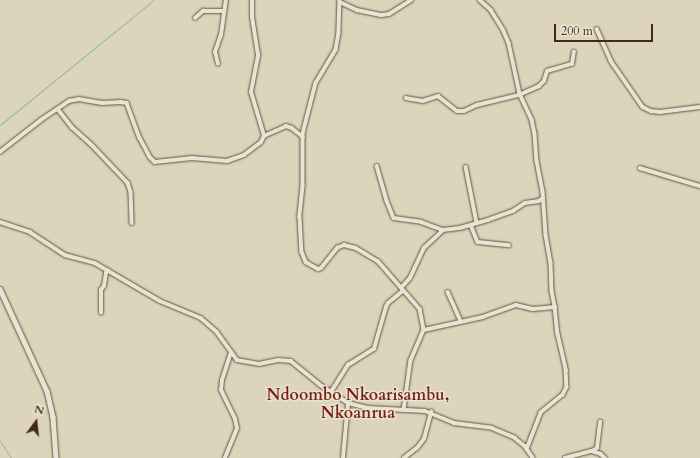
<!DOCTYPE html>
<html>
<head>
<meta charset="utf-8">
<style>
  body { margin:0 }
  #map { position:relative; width:700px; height:458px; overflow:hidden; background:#dcd5bb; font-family:Cardo,serif }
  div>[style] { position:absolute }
  .stream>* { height:1px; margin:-0.5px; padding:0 0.5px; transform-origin:0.5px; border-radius:0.5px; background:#92b8b1 }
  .roads { filter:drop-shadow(0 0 1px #685242) drop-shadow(0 0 1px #685242) }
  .minor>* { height:3.5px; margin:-1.75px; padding:0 1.75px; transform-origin:1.75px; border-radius:1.75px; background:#e8e4d3 }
  .tertiary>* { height:4.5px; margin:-2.25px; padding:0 2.25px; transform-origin:2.25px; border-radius:2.25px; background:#e8e4d3 }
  span { translate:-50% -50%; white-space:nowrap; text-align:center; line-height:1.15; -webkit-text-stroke:3px #e8e4d3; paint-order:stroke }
  .neighbourhood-label { font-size:16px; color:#7a1f14; font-weight:700 }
  .north { position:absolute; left:16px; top:402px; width:40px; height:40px; -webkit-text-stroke:3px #e8e4d3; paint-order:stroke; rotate:15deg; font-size:11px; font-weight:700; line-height:16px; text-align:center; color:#42271a }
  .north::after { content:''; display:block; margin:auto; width:14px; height:18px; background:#42271a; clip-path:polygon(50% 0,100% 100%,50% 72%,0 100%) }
  .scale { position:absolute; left:554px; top:24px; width:99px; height:18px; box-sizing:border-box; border:2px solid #42271a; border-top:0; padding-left:5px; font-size:12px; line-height:14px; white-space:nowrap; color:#42271a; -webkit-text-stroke:3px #e8e4d3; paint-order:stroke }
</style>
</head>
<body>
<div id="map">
  <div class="stream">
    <i style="left:0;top:125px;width:198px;rotate:-39.1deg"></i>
    <i style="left:0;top:441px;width:20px;rotate:57deg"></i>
  </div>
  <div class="roads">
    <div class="minor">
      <i style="left:340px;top:0;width:33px;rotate:92deg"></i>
      <i style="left:339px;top:33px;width:17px;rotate:100deg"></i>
      <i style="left:336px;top:50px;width:39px;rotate:121deg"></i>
      <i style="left:316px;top:83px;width:53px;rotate:104.3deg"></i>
      <i style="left:303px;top:134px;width:52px;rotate:90deg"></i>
      <i style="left:303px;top:186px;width:31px;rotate:96deg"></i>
      <i style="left:300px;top:217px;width:35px;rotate:87deg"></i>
      <i style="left:302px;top:252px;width:11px;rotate:68deg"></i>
      <i style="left:306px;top:262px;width:14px;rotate:30deg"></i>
      <i style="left:318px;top:269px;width:3px;rotate:-18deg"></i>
      <i style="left:321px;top:268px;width:26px;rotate:-51deg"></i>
      <i style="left:337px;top:248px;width:8px;rotate:-23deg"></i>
      <i style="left:344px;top:245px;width:12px;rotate:14deg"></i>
      <i style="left:356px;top:248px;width:26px;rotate:31deg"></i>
      <i style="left:378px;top:261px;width:64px;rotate:48.8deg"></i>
      <i style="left:420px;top:309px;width:21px;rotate:79deg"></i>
      <i style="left:424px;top:330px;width:33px;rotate:113deg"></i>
      <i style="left:411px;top:360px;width:50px;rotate:98deg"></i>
      <i style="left:480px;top:0;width:15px;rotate:42deg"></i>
      <i style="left:491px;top:10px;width:22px;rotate:58deg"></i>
      <i style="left:503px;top:29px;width:15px;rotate:67deg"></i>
      <i style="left:509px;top:43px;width:52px;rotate:77.8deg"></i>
      <i style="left:520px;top:94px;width:29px;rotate:65deg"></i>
      <i style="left:532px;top:120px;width:14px;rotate:78deg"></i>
      <i style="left:535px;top:134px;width:27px;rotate:86deg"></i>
      <i style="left:537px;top:161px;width:32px;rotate:79deg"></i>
      <i style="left:543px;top:192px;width:43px;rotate:86deg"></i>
      <i style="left:546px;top:235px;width:28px;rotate:80deg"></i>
      <i style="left:551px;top:263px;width:28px;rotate:88deg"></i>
      <i style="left:552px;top:291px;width:16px;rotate:79deg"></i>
      <i style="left:555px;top:307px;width:27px;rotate:84deg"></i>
      <i style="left:558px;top:334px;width:37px;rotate:77deg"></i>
      <i style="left:566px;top:370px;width:17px;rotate:87deg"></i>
      <i style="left:567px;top:387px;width:9px;rotate:117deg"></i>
      <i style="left:563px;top:395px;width:28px;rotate:141deg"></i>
      <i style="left:541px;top:413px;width:39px;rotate:111deg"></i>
      <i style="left:340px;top:2px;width:19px;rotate:25deg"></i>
      <i style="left:357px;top:10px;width:25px;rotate:12deg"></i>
      <i style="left:381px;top:15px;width:8px;rotate:-7deg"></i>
      <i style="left:389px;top:14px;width:26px;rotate:-32deg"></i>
      <i style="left:195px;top:18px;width:11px;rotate:-41deg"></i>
      <i style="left:203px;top:11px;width:20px"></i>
      <i style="left:597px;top:29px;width:35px;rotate:66deg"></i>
      <i style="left:611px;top:61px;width:56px;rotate:55.2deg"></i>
      <i style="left:643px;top:107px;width:9px;rotate:27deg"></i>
      <i style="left:651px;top:111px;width:9px;rotate:6deg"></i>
      <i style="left:660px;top:112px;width:40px;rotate:-7.1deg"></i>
      <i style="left:218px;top:64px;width:12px;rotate:-104deg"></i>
      <i style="left:215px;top:52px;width:18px;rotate:-71deg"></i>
      <i style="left:221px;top:35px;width:35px;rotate:-82deg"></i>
      <i style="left:406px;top:98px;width:17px;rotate:10deg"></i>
      <i style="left:423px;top:101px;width:16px;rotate:-18deg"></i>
      <i style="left:438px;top:96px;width:24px;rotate:38deg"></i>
      <i style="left:457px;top:111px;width:7px"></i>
      <i style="left:464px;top:111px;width:14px;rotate:-25deg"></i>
      <i style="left:477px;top:105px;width:43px;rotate:-13.4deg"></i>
      <i style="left:519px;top:95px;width:22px;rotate:-24deg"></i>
      <i style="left:539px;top:86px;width:7px;rotate:-45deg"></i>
      <i style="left:544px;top:81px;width:10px;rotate:-73deg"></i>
      <i style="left:547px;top:71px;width:26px;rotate:-16deg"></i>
      <i style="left:572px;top:64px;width:12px;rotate:-81deg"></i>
      <i style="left:58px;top:109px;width:23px;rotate:52deg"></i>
      <i style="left:72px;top:127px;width:25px;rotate:42deg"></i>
      <i style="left:91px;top:144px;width:54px;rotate:46.5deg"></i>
      <i style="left:128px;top:183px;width:9px;rotate:72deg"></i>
      <i style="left:131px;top:192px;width:31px;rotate:88deg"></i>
      <i style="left:264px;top:136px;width:24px;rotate:-24deg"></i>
      <i style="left:286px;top:126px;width:6px;rotate:18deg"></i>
      <i style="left:292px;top:128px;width:14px;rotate:39deg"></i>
      <i style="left:0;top:152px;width:52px;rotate:-38deg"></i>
      <i style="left:41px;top:120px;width:34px;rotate:-34deg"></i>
      <i style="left:69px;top:101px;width:10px;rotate:-11deg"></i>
      <i style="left:79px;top:99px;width:23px;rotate:10deg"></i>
      <i style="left:102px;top:103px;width:19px;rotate:-3deg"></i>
      <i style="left:121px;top:102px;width:6px;rotate:9deg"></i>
      <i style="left:127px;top:103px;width:37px;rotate:70deg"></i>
      <i style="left:140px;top:138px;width:21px;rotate:62deg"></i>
      <i style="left:150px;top:157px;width:7px;rotate:45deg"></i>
      <i style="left:155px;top:162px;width:37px;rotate:-6deg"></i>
      <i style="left:192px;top:158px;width:35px;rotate:5deg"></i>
      <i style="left:227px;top:161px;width:18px;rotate:-19deg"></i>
      <i style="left:244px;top:155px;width:21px;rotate:-37deg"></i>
      <i style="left:261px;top:142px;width:7px;rotate:-63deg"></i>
      <i style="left:264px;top:136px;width:46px;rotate:-106.5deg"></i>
      <i style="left:251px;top:92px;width:38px;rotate:-79deg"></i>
      <i style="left:258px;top:55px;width:38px;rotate:-99deg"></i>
      <i style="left:252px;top:17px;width:17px;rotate:-90deg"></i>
      <i style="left:377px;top:166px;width:36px;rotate:74deg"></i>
      <i style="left:387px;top:201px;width:18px;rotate:68deg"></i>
      <i style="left:394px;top:218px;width:27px;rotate:8deg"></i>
      <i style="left:421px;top:222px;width:23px;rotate:20deg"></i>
      <i style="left:466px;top:167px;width:57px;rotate:78.9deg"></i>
      <i style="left:640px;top:168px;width:63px;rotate:16.7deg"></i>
      <i style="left:0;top:222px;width:32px;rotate:18deg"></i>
      <i style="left:30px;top:232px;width:42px;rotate:33.3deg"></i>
      <i style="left:65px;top:255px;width:31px;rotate:15deg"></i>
      <i style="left:95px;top:263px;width:75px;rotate:30.3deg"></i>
      <i style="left:160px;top:301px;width:44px;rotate:22.5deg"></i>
      <i style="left:201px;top:318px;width:21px;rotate:41deg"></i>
      <i style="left:217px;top:332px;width:34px;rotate:54deg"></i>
      <i style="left:237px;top:360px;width:22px;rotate:10deg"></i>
      <i style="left:259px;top:364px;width:19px;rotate:-12deg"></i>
      <i style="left:278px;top:360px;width:13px;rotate:4deg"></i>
      <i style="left:291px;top:361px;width:36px;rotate:39deg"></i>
      <i style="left:319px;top:384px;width:35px;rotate:33deg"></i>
      <i style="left:348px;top:403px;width:21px;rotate:14deg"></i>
      <i style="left:368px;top:408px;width:57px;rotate:3deg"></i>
      <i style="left:425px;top:411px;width:31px;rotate:22deg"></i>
      <i style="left:454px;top:423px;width:38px;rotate:7deg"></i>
      <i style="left:492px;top:428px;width:25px;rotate:23deg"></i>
      <i style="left:515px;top:438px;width:13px;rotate:39deg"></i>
      <i style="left:525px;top:446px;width:14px;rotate:56deg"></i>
      <i style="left:471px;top:225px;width:18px;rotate:68deg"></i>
      <i style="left:478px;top:242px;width:31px;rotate:6deg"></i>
      <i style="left:401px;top:288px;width:13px;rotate:-48deg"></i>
      <i style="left:410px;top:278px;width:33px;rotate:-65deg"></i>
      <i style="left:424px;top:248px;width:26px;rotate:-43deg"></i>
      <i style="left:443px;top:230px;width:17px;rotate:-7deg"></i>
      <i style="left:460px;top:228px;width:29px;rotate:-16deg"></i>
      <i style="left:488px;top:220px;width:27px;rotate:-20deg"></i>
      <i style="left:513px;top:211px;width:14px;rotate:-34deg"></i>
      <i style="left:525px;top:203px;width:14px;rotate:-8deg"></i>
      <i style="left:539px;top:201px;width:5px;rotate:-37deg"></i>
      <i style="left:448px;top:292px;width:32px;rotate:66deg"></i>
      <i style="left:101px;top:313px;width:23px;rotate:-90deg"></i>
      <i style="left:101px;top:290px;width:5px;rotate:-53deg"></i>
      <i style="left:104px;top:286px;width:13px;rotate:-81deg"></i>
      <i style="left:106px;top:273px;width:3px;rotate:-45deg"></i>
      <i style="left:424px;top:330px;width:60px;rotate:-12.4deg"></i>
      <i style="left:483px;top:317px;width:35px;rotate:-20deg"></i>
      <i style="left:516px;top:305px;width:17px;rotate:13deg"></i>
      <i style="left:533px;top:309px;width:22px;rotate:-5deg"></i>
      <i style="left:331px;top:392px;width:32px;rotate:-58deg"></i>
      <i style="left:348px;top:365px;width:31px;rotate:-32deg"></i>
      <i style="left:374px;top:349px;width:44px;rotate:-74.1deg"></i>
      <i style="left:386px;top:307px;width:4px;rotate:-63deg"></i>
      <i style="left:388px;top:303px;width:19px;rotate:-39deg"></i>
      <i style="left:593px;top:451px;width:5px;rotate:-37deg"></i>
      <i style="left:597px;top:448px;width:26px;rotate:-83deg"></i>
      <i style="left:225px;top:458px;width:32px;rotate:-68deg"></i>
      <i style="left:237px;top:428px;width:9px;rotate:-103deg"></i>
      <i style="left:235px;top:419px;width:32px;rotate:-116deg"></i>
      <i style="left:221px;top:390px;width:10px;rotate:-84deg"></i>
      <i style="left:222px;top:380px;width:29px;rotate:-72deg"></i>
      <i style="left:343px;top:458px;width:55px;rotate:-84.8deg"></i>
      <i style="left:404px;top:458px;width:16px;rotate:-38deg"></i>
      <i style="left:417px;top:448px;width:11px;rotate:-52deg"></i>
      <i style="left:424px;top:439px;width:28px;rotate:-75deg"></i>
      <i style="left:565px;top:458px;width:28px;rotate:-15deg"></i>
      <i style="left:592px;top:451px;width:9px;rotate:18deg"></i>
      <i style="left:601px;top:454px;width:6px;rotate:45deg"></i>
    </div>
    <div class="tertiary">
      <i style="left:0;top:289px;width:112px;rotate:65.3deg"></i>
      <i style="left:47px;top:391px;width:27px;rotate:77deg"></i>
      <i style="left:53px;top:417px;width:41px;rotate:85.8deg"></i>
    </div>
  </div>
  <div class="neighbourhood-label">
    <span style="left:358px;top:404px">Ndoombo Nkoarisambu,<br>Nkoanrua</span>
  </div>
  <div class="north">N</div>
  <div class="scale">200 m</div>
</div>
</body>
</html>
